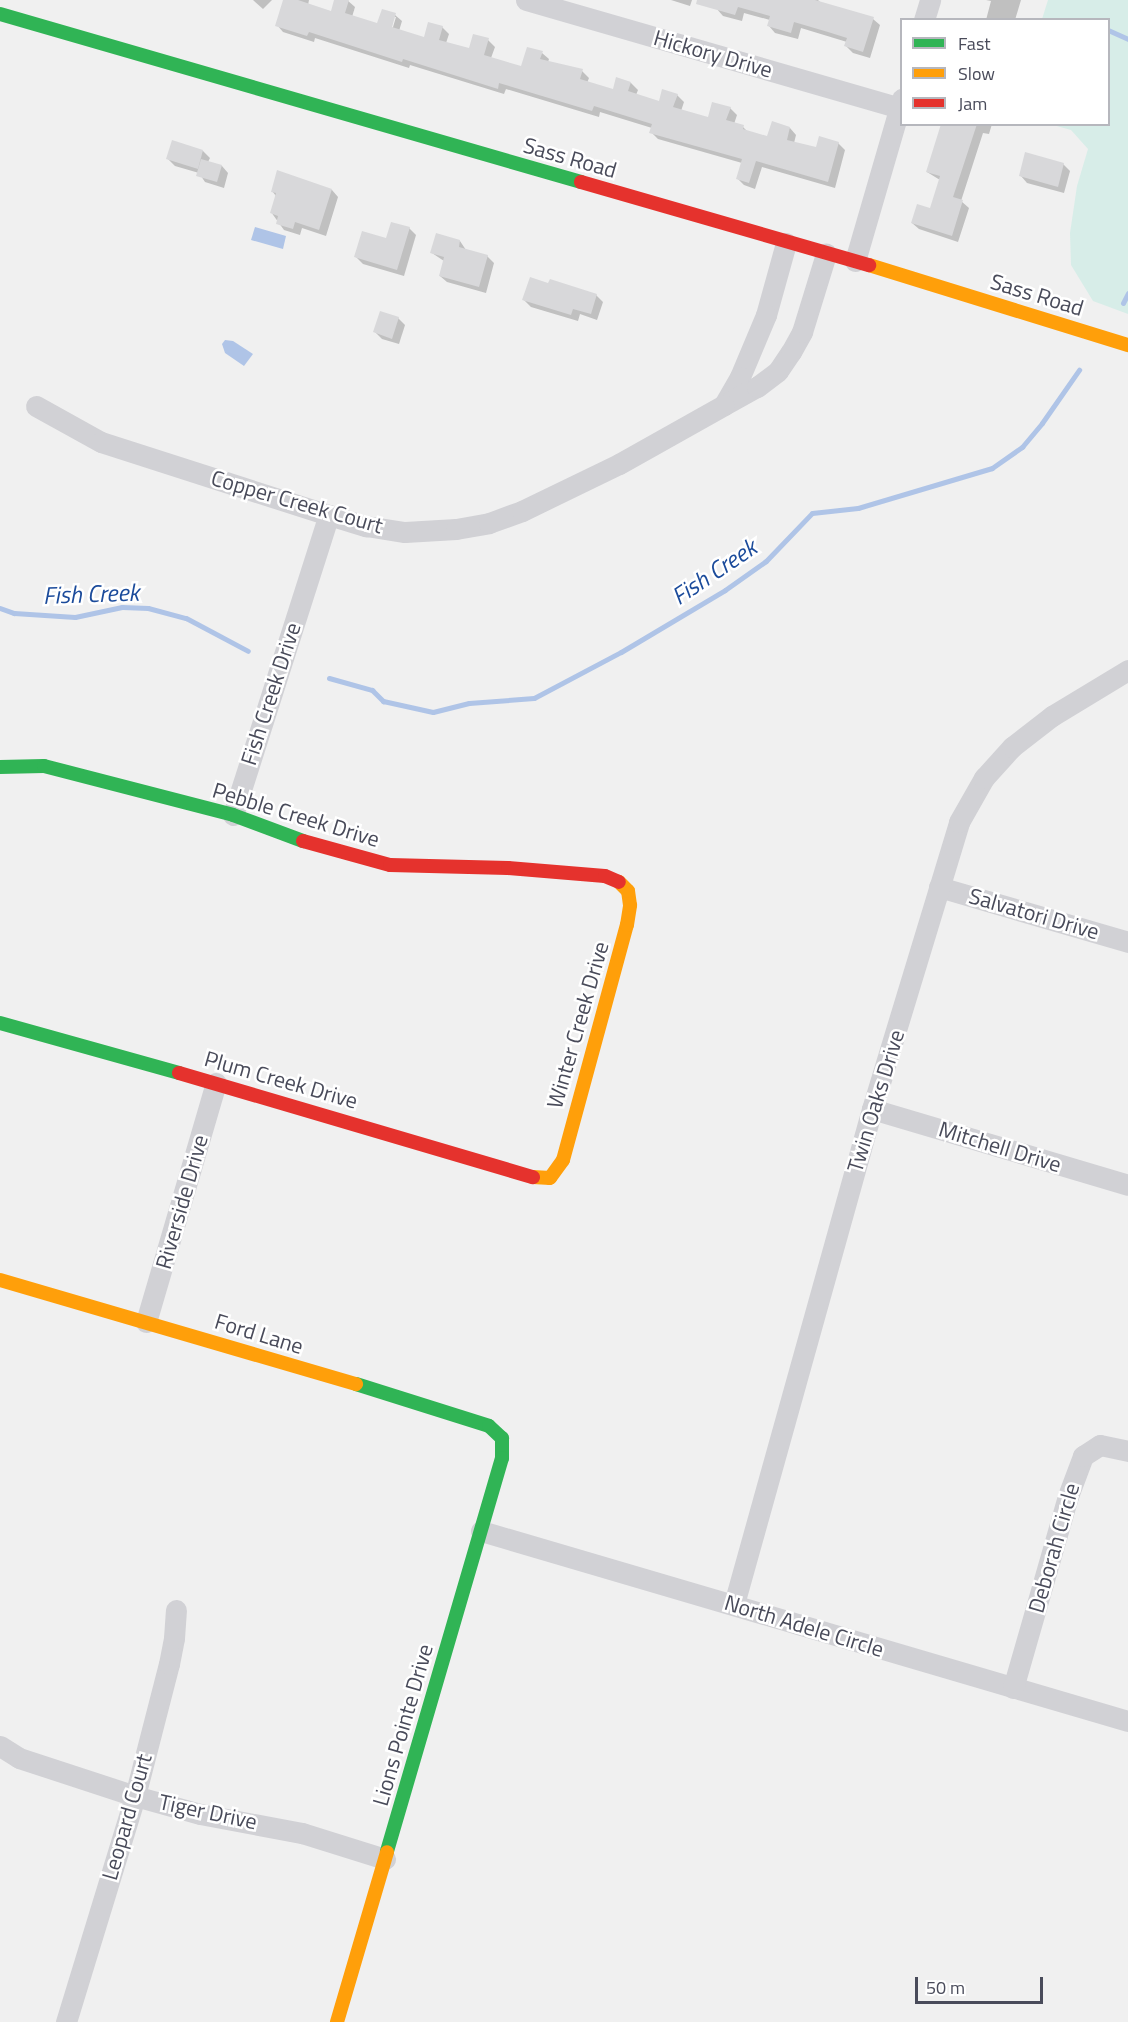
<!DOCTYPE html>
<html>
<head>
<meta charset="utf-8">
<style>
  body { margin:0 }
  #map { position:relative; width:1128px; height:2022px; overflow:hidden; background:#f0f0f0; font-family:"Titillium Web",sans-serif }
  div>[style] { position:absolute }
  .green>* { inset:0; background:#d7ede8 }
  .water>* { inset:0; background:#afc4e7 }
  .shadow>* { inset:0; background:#0003 }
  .stream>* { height:5px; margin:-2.5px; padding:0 2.5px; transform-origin:2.5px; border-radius:2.5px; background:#afc4e7 }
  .building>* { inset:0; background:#d8d8da }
  .street>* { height:21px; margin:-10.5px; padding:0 10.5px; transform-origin:10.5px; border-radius:10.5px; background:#d1d1d5 }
  .fast>* { height:14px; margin:-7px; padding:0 7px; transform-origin:7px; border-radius:7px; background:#30b455 }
  .slow>* { height:14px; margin:-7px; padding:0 7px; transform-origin:7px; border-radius:7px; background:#ff9f0a }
  .jam>* { height:14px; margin:-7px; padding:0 7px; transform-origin:7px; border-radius:7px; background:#e5322d }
  span { translate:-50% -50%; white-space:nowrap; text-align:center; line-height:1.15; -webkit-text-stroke:5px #fff; paint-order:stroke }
  .street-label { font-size:22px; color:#494b5a }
  .water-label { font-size:24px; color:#1b4b9b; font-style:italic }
  .legend { position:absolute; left:900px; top:18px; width:210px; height:108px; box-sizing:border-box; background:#fff; border:2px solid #b6b7bd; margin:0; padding:8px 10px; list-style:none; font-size:18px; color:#494b5a }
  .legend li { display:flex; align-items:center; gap:12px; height:30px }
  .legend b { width:30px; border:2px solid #b6b7bd }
  .scale { position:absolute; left:915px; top:1977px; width:128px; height:27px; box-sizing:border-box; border:3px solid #494b5a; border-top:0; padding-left:8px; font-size:18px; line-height:21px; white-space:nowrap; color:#494b5a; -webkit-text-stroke:4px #fff; paint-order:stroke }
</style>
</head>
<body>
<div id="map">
  <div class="green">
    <i style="clip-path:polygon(1048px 0,1128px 0,1128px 314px,1093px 301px,1071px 265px,1070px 233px,1077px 186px,1088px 149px,1071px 130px,1053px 125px,1108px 124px,1108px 20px,1042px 19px)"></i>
  </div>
  <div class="water">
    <i style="clip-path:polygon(255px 227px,286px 236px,283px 249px,251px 240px)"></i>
    <i style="clip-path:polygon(225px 340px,233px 341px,253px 354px,244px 366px,225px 353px,222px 344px)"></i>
  </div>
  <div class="shadow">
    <i style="clip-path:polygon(253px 0,272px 0,263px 9px)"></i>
    <i style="clip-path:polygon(evenodd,285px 0,309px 0,308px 5px,332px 12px,336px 0,347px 0,355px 7px,352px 17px,378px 25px,395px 15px,402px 21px,399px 31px,425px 39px,442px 27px,449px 34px,446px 43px,470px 50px,488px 40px,495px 47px,491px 58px,522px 67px,542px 53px,549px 59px,548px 62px,582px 71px,589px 78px,587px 83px,614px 91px,617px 79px,631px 83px,638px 90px,636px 95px,660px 102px,677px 95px,684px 102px,681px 111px,709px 119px,730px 108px,737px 115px,734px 124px,743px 127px,748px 132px,768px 138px,790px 128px,796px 135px,794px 143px,817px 149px,838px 143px,845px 150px,835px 188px,762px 167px,755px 189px,744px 185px,737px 178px,742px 163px,658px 139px,651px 132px,652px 128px,600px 112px,599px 117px,506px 89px,504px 94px,410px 65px,409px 68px,315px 38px,314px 42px,283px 32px,277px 25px,285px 0,393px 17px,396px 17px,391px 34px,393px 17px)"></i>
    <i style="clip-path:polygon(671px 0,692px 0,690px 6px)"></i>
    <i style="clip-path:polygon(709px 0,818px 0,821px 3px,873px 19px,880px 25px,870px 58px,853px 53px,846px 46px,847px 42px,801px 28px,798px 39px,775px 33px,769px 26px,770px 20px,744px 13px,742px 21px,723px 16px)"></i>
    <i style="clip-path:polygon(986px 0,1021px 0,1015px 20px,986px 20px,991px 1px)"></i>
    <i style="clip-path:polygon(943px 124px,992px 124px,989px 134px,983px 133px,961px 201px,969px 208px,958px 242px,919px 229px,912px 223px,931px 210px,940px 180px,927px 172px)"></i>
    <i style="clip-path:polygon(203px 151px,210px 158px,208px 162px,222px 166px,228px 173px,224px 188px,205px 182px,199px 173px,175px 166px,168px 159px)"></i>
    <i style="clip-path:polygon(1063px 164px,1070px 171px,1064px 193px,1027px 183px,1021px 176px)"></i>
    <i style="clip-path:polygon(332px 190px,338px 197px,326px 236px,302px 228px,300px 235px,284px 230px,271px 212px,276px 196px,272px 191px)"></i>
    <i style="clip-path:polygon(409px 228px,416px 235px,404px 276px,363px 264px,356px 257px)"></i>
    <i style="clip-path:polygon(460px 241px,466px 250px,487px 256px,494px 263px,486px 293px,447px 282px,440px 276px,444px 261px,432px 253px)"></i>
    <i style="clip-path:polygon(596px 295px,603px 302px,597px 320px,580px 314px,578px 321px,531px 307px,524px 300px)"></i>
    <i style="clip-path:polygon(398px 318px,405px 325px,399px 344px,382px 339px,375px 332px)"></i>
  </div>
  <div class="stream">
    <i style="left:1108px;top:30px;width:22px;rotate:24deg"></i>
    <i style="left:1123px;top:303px;width:11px;rotate:-63deg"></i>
    <i style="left:0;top:608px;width:15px;rotate:20deg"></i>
    <i style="left:14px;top:613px;width:61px;rotate:3.8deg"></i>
    <i style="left:75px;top:617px;width:48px;rotate:-12deg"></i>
    <i style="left:122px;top:607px;width:26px;rotate:2deg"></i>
    <i style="left:148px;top:608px;width:39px;rotate:15deg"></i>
    <i style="left:186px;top:618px;width:70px;rotate:28deg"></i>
    <i style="left:329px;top:678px;width:45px;rotate:15.6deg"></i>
    <i style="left:372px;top:690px;width:16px;rotate:45deg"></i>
    <i style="left:383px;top:701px;width:51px;rotate:12.4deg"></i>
    <i style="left:433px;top:712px;width:37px;rotate:-14deg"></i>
    <i style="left:469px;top:703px;width:65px;rotate:-4.4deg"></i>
    <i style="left:534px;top:698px;width:98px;rotate:-27.9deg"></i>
    <i style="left:621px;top:652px;width:121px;rotate:-30.8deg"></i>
    <i style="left:725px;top:590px;width:50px;rotate:-35.3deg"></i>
    <i style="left:766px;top:561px;width:66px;rotate:-46.2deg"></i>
    <i style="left:812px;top:513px;width:46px;rotate:-6.2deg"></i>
    <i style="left:858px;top:508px;width:140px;rotate:-16.6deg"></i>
    <i style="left:992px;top:468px;width:37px;rotate:-35deg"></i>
    <i style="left:1022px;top:447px;width:31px;rotate:-50deg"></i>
    <i style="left:1042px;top:423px;width:65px;rotate:-55.1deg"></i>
  </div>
  <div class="building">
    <i style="clip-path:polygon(283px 0,298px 0,331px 11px,334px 0,349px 0,345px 13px,377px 23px,382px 9px,396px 13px,392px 27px,424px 37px,428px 22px,443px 26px,439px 40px,469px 48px,473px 34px,489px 38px,484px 55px,521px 66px,527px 47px,543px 51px,540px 59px,583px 69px,580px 79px,613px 89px,616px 77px,631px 82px,628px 91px,659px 101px,662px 89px,678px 94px,673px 107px,708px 117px,712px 102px,731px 107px,726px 120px,744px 125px,743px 129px,767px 136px,772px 121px,790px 127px,787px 140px,816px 147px,819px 136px,839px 142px,828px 182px,756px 161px,749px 183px,736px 179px,742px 159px,649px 133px,652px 124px,594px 106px,592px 111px,499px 83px,498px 89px,403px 59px,402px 62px,309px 32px,307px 36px,275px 26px)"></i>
    <i style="clip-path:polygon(697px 0,815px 0,874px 17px,863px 52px,844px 46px,847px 38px,828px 32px,794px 22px,791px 33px,767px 26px,770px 16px,738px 7px,735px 15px,696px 4px)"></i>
    <i style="clip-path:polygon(941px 124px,977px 124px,953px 197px,963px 200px,952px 236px,911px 223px,917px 204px,930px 208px,940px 176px,926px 172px)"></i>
    <i style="clip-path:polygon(172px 140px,203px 150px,198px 169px,166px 159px)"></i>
    <i style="clip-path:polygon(1025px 152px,1064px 163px,1058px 187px,1019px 176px)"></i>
    <i style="clip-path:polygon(201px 159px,222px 165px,217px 182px,196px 176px)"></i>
    <i style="clip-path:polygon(277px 170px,332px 189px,319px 230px,295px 222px,293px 229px,276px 224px,278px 216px,270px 213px,276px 193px,271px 192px)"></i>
    <i style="clip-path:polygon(391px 222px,410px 227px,397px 270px,354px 257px,362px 231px,386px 238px)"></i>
    <i style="clip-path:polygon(436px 233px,460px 240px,459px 247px,488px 255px,479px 287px,439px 276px,444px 257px,430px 253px)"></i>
    <i style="clip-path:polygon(530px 277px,548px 283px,550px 279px,597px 294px,591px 314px,573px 309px,571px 315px,522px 300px)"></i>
    <i style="clip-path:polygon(380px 311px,399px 317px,392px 339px,373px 332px)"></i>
  </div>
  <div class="street">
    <i style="left:526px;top:0;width:388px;rotate:16.1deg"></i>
    <i style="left:924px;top:20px;width:21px;rotate:-73deg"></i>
    <i style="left:786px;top:243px;width:75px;rotate:105.5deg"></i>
    <i style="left:766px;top:315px;width:67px;rotate:112.8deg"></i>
    <i style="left:740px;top:377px;width:32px;rotate:120deg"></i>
    <i style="left:724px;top:405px;width:38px;rotate:-29deg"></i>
    <i style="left:757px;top:387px;width:26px;rotate:-37deg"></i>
    <i style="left:778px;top:371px;width:23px;rotate:-56deg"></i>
    <i style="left:791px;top:352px;width:23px;rotate:-61deg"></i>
    <i style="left:802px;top:332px;width:82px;rotate:-72.9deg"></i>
    <i style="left:855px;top:261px;width:169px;rotate:-73.8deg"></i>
    <i style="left:36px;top:406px;width:74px;rotate:29deg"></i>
    <i style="left:101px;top:442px;width:239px;rotate:17.8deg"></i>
    <i style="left:329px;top:515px;width:39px;rotate:17deg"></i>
    <i style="left:366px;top:526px;width:39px;rotate:9deg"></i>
    <i style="left:405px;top:532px;width:51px;rotate:-3.4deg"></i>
    <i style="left:456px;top:529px;width:34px;rotate:-10deg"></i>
    <i style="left:489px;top:523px;width:35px;rotate:-20deg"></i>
    <i style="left:522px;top:511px;width:108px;rotate:-25.9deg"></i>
    <i style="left:619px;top:464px;width:120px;rotate:-29.3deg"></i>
    <i style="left:233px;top:815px;width:315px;rotate:-72.3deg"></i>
    <i style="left:939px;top:887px;width:197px;rotate:16.2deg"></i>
    <i style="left:872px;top:1109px;width:267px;rotate:16.5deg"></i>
    <i style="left:146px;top:1322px;width:249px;rotate:-73.7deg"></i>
    <i style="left:481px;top:1531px;width:674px;rotate:16.37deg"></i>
    <i style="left:734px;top:1604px;width:514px;rotate:-74.42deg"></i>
    <i style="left:872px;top:1109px;width:300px;rotate:-73.1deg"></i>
    <i style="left:959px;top:822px;width:51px;rotate:-60.4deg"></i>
    <i style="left:984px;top:778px;width:42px;rotate:-47.9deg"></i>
    <i style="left:1012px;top:747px;width:51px;rotate:-37.8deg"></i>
    <i style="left:1052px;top:716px;width:89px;rotate:-31.2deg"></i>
    <i style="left:1013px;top:1688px;width:200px;rotate:-74deg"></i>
    <i style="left:1068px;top:1496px;width:43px;rotate:-69.4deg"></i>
    <i style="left:1083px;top:1456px;width:20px;rotate:-33deg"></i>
    <i style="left:1100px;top:1445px;width:29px;rotate:12deg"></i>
    <i style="left:0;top:1746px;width:22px;rotate:32deg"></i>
    <i style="left:19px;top:1758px;width:122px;rotate:18.1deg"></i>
    <i style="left:135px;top:1796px;width:67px;rotate:15.5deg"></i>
    <i style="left:200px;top:1814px;width:104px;rotate:10.6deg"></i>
    <i style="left:302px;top:1833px;width:87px;rotate:17.4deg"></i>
    <i style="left:66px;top:2022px;width:236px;rotate:-73deg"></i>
    <i style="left:135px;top:1796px;width:136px;rotate:-75.6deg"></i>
    <i style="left:169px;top:1664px;width:26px;rotate:-79deg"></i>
    <i style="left:174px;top:1638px;width:28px;rotate:-86deg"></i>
  </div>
  <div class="fast">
    <i style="left:0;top:14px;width:605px;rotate:16.13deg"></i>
    <i style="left:0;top:767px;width:44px;rotate:-1.3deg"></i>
    <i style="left:44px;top:766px;width:195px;rotate:14.5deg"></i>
    <i style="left:233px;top:815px;width:75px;rotate:20.4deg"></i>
    <i style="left:0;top:1023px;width:186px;rotate:15.6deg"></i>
    <i style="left:356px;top:1384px;width:139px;rotate:17.5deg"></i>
    <i style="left:489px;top:1426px;width:18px;rotate:43deg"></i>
    <i style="left:502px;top:1438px;width:20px;rotate:90deg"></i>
    <i style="left:502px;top:1458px;width:410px;rotate:106.3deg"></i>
  </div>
  <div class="slow">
    <i style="left:869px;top:265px;width:271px;rotate:17.2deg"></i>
    <i style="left:533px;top:1177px;width:17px;rotate:3deg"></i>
    <i style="left:550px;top:1178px;width:22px;rotate:-54deg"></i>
    <i style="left:563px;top:1160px;width:244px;rotate:-74.8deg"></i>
    <i style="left:627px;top:925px;width:20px;rotate:-81deg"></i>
    <i style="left:630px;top:905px;width:14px;rotate:-98deg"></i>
    <i style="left:628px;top:891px;width:13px;rotate:-135deg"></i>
    <i style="left:0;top:1280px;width:371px;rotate:16.3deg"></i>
    <i style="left:337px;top:2022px;width:177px;rotate:-73.6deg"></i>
  </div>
  <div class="jam">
    <i style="left:581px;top:182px;width:300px;rotate:16.1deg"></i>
    <i style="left:303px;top:841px;width:90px;rotate:15.4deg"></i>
    <i style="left:390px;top:865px;width:118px;rotate:1.5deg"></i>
    <i style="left:508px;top:868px;width:97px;rotate:4.7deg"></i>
    <i style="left:605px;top:876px;width:15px;rotate:23deg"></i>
    <i style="left:179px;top:1073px;width:369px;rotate:16.4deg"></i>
  </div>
  <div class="street-label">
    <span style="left:713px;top:54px;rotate:16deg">Hickory Drive</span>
    <span style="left:570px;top:158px;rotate:16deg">Sass Road</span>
    <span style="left:1037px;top:295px;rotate:17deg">Sass Road</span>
    <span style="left:297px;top:502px;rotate:16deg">Copper Creek Court</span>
    <span style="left:271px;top:694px;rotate:-72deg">Fish Creek Drive</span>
    <span style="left:296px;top:815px;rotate:17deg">Pebble Creek Drive</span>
    <span style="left:1034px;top:914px;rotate:16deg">Salvatori Drive</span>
    <span style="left:578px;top:1025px;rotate:-74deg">Winter Creek Drive</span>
    <span style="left:281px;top:1080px;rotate:16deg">Plum Creek Drive</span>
    <span style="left:876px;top:1101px;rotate:-73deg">Twin Oaks Drive</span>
    <span style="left:1000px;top:1147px;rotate:17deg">Mitchell Drive</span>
    <span style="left:182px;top:1202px;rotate:-74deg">Riverside Drive</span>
    <span style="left:259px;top:1334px;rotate:17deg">Ford Lane</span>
    <span style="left:1054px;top:1548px;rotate:-74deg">Deborah Circle</span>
    <span style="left:804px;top:1626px;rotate:17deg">North Adele Circle</span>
    <span style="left:403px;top:1725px;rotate:-74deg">Lions Pointe Drive</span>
    <span style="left:208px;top:1812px;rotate:12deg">Tiger Drive</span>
    <span style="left:127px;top:1817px;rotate:-74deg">Leopard Court</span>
  </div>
  <div class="water-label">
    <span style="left:714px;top:572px;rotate:-34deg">Fish Creek</span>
    <span style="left:91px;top:594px;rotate:-2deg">Fish Creek</span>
  </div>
  <ul class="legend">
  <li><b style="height:8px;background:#30b455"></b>Fast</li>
  <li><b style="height:8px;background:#ff9f0a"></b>Slow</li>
  <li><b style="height:8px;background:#e5322d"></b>Jam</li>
  </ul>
  <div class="scale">50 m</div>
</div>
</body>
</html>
